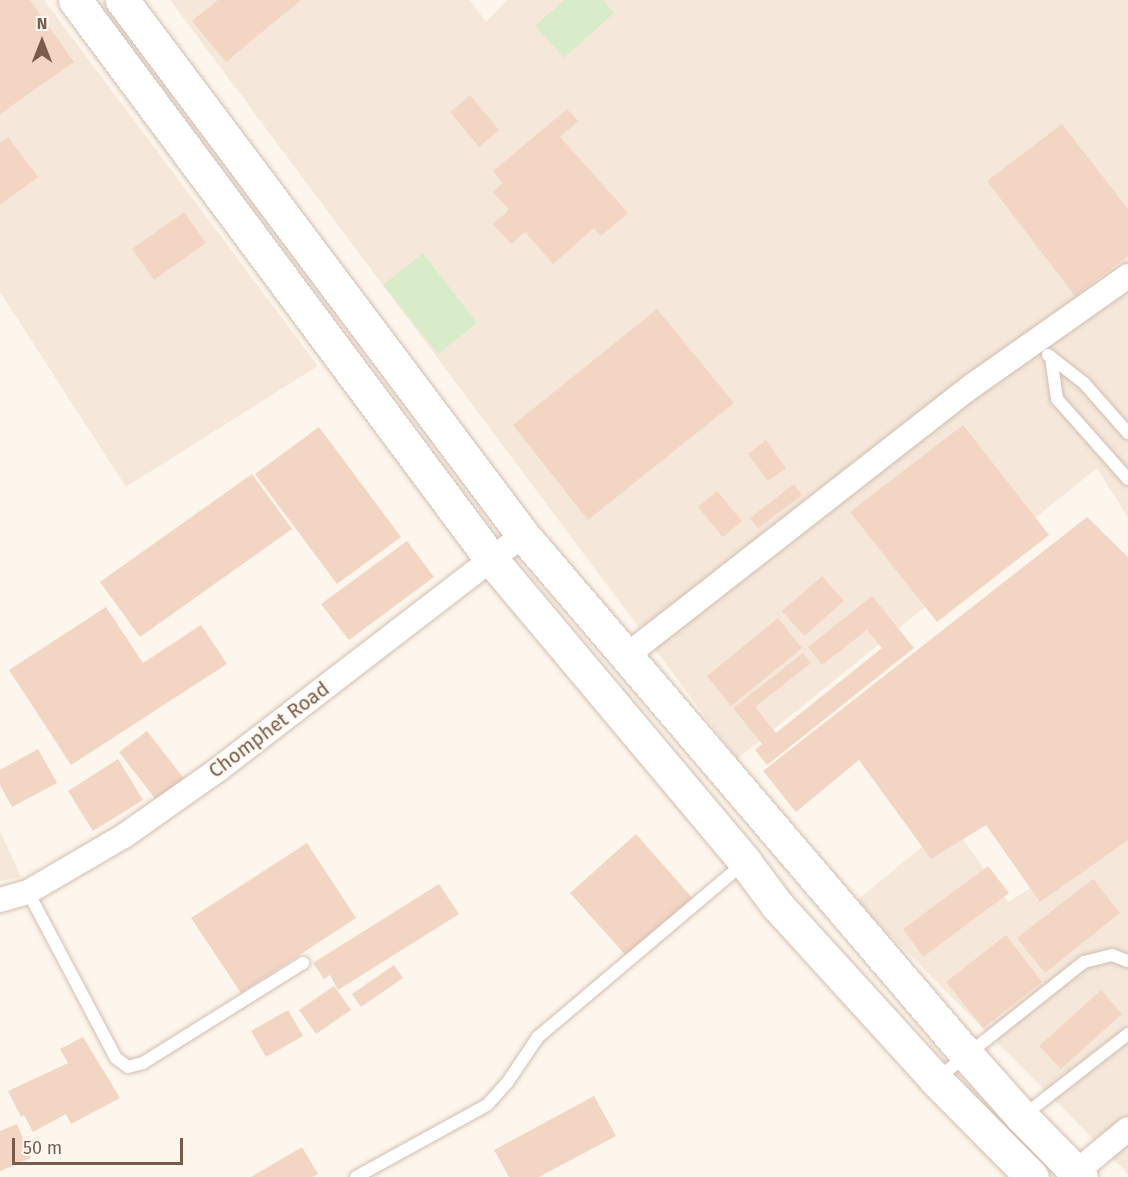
<!DOCTYPE html>
<html>
<head>
<meta charset="utf-8">
<style>
  body { margin:0 }
  #map { position:relative; width:1128px; height:1177px; overflow:hidden; background:#fdf6ec; font-family:"Fira Sans",sans-serif }
  div>[style] { position:absolute }
  .residential>* { inset:0; background:#f5e8da }
  .green>* { inset:0; background:#d8ecc9 }
  .building>* { inset:0; background:#f3d5c3 }
  .roads { filter:drop-shadow(0 0 2px #d1beb0) drop-shadow(0 0 2px #d1beb0) }
  .lane>* { height:12px; margin:-6px; padding:0 6px; transform-origin:6px; border-radius:6px; background:#fff }
  .street>* { height:24px; margin:-12px; padding:0 12px; transform-origin:12px; border-radius:12px; background:#fff }
  .secondary>* { height:33px; margin:-16.5px; padding:0 16.5px; transform-origin:16.5px; border-radius:16.5px; background:#fff }
  span { translate:-50% -50%; white-space:nowrap; text-align:center; line-height:1.15; -webkit-text-stroke:4.5px #fffaf3; paint-order:stroke }
  .street-label { font-size:20px; color:#7a5c4d }
  .north { position:absolute; left:12px; top:12px; width:60px; height:60px; -webkit-text-stroke:4px #fffaf3; paint-order:stroke; rotate:0deg; font-size:16px; font-weight:700; line-height:24px; text-align:center; color:#7a5c4d }
  .north::after { content:''; display:block; margin:auto; width:21px; height:27px; background:#7a5c4d; clip-path:polygon(50% 0,100% 100%,50% 72%,0 100%) }
  .scale { position:absolute; left:12px; top:1138px; width:171px; height:27px; box-sizing:border-box; border:3px solid #7a5c4d; border-top:0; padding-left:8px; font-size:18px; line-height:21px; white-space:nowrap; color:#7a5c4d; -webkit-text-stroke:4px #fffaf3; paint-order:stroke }
</style>
</head>
<body>
<div id="map">
  <div class="residential">
    <i style="clip-path:polygon(0 0,44px 0,318px 366px,126px 487px,0 292px)"></i>
    <i style="clip-path:polygon(170px 0,470px 0,486px 22px,507px 0,1128px 0,1128px 518px,1097px 468px,737px 759px)"></i>
    <i style="clip-path:polygon(951px 823px,1008px 902px,1128px 828px,1128px 1174px,856px 901px)"></i>
    <i style="clip-path:polygon(0 831px,21px 877px,0 881px)"></i>
  </div>
  <div class="green">
    <i style="clip-path:polygon(564px 0,603px 0,614px 13px,564px 58px,535px 26px)"></i>
    <i style="clip-path:polygon(423px 253px,477px 323px,438px 354px,383px 285px)"></i>
  </div>
  <div class="building">
    <i style="clip-path:polygon(0 0,30px 0,74px 62px,0 114px)"></i>
    <i style="clip-path:polygon(218px 0,301px 0,226px 62px,192px 21px)"></i>
    <i style="clip-path:polygon(470px 95px,499px 130px,479px 147px,450px 112px)"></i>
    <i style="clip-path:polygon(567px 109px,578px 121px,560px 137px,628px 213px,601px 236px,594px 228px,553px 264px,525px 232px,511px 244px,493px 224px,509px 210px,493px 192px,503px 183px,493px 171px)"></i>
    <i style="clip-path:polygon(1062px 124px,1128px 209px,1128px 256px,1075px 296px,987px 181px)"></i>
    <i style="clip-path:polygon(8px 137px,38px 177px,0 205px,0 143px)"></i>
    <i style="clip-path:polygon(184px 212px,206px 243px,154px 280px,132px 249px)"></i>
    <i style="clip-path:polygon(657px 309px,734px 403px,588px 520px,513px 425px)"></i>
    <i style="clip-path:polygon(963px 425px,1049px 535px,937px 622px,850px 512px)"></i>
    <i style="clip-path:polygon(319px 427px,401px 537px,337px 584px,255px 474px)"></i>
    <i style="clip-path:polygon(766px 440px,786px 468px,768px 481px,748px 454px)"></i>
    <i style="clip-path:polygon(252px 474px,292px 529px,140px 637px,100px 582px)"></i>
    <i style="clip-path:polygon(794px 484px,802px 495px,758px 528px,750px 518px)"></i>
    <i style="clip-path:polygon(717px 491px,742px 521px,723px 537px,698px 507px)"></i>
    <i style="clip-path:polygon(1087px 517px,1128px 557px,1128px 840px,1040px 902px,986px 825px,931px 859px,859px 760px,796px 812px,763px 771px)"></i>
    <i style="clip-path:polygon(407px 541px,434px 577px,349px 640px,321px 604px)"></i>
    <i style="clip-path:polygon(822px 576px,844px 601px,804px 636px,782px 611px)"></i>
    <i style="clip-path:polygon(872px 596px,914px 648px,767px 765px,755px 750px,762px 744px,733px 708px,803px 653px,811px 663px,755px 707px,776px 733px,882px 648px,867px 630px,822px 665px,808px 647px)"></i>
    <i style="clip-path:polygon(106px 607px,143px 663px,201px 625px,227px 664px,71px 765px,9px 670px)"></i>
    <i style="clip-path:polygon(778px 618px,802px 648px,731px 706px,707px 676px)"></i>
    <i style="clip-path:polygon(147px 731px,185px 780px,157px 801px,119px 752px)"></i>
    <i style="clip-path:polygon(38px 749px,57px 783px,12px 807px,0 785px,0 770px)"></i>
    <i style="clip-path:polygon(118px 759px,143px 800px,93px 831px,68px 791px)"></i>
    <i style="clip-path:polygon(636px 834px,694px 900px,628px 958px,570px 893px)"></i>
    <i style="clip-path:polygon(307px 843px,356px 918px,241px 993px,191px 918px)"></i>
    <i style="clip-path:polygon(988px 866px,1009px 893px,923px 957px,903px 929px)"></i>
    <i style="clip-path:polygon(1093px 879px,1120px 913px,1045px 973px,1017px 938px)"></i>
    <i style="clip-path:polygon(439px 884px,459px 914px,338px 990px,330px 975px,324px 979px,313px 963px)"></i>
    <i style="clip-path:polygon(1006px 935px,1042px 982px,983px 1028px,946px 982px)"></i>
    <i style="clip-path:polygon(394px 965px,403px 978px,361px 1007px,352px 994px)"></i>
    <i style="clip-path:polygon(334px 986px,351px 1010px,316px 1034px,299px 1010px)"></i>
    <i style="clip-path:polygon(1101px 990px,1122px 1014px,1061px 1069px,1039px 1046px)"></i>
    <i style="clip-path:polygon(288px 1010px,303px 1036px,266px 1057px,251px 1031px)"></i>
    <i style="clip-path:polygon(83px 1037px,120px 1098px,71px 1124px,66px 1114px,33px 1132px,24px 1115px,21px 1117px,8px 1091px,68px 1063px,60px 1049px)"></i>
    <i style="clip-path:polygon(594px 1096px,616px 1136px,539px 1177px,509px 1177px,494px 1150px)"></i>
    <i style="clip-path:polygon(17px 1124px,31px 1158px,0 1171px,0 1131px)"></i>
    <i style="clip-path:polygon(302px 1147px,318px 1174px,312px 1177px,251px 1177px)"></i>
  </div>
  <div class="roads">
    <div class="lane">
      <i style="left:1048px;top:355px;width:46px;rotate:37.9deg"></i>
      <i style="left:1084px;top:383px;width:67px;rotate:48.7deg"></i>
      <i style="left:1051px;top:357px;width:42px;rotate:81.9deg"></i>
      <i style="left:1057px;top:399px;width:107px;rotate:48.4deg"></i>
      <i style="left:28px;top:892px;width:188px;rotate:62.1deg"></i>
      <i style="left:116px;top:1058px;width:15px;rotate:37deg"></i>
      <i style="left:128px;top:1067px;width:16px;rotate:-15deg"></i>
      <i style="left:143px;top:1063px;width:189px;rotate:-32deg"></i>
      <i style="left:938px;top:1078px;width:186px;rotate:-38.5deg"></i>
      <i style="left:1084px;top:962px;width:29px;rotate:-14deg"></i>
      <i style="left:1112px;top:955px;width:17px;rotate:21deg"></i>
      <i style="left:1023px;top:1116px;width:133px;rotate:-38deg"></i>
      <i style="left:356px;top:1177px;width:149px;rotate:-28.8deg"></i>
      <i style="left:487px;top:1105px;width:30px;rotate:-48deg"></i>
      <i style="left:507px;top:1083px;width:55px;rotate:-56deg"></i>
      <i style="left:538px;top:1037px;width:270px;rotate:-40.2deg"></i>
    </div>
    <div class="street">
      <i style="left:626px;top:656px;width:439px;rotate:-38deg"></i>
      <i style="left:972px;top:386px;width:191px;rotate:-35.2deg"></i>
      <i style="left:0;top:900px;width:29px;rotate:-16deg"></i>
      <i style="left:28px;top:892px;width:111px;rotate:-30.3deg"></i>
      <i style="left:124px;top:836px;width:116px;rotate:-35.2deg"></i>
      <i style="left:219px;top:769px;width:384px;rotate:-37.6deg"></i>
      <i style="left:1076px;top:1172px;width:67px;rotate:-39.6deg"></i>
    </div>
    <div class="secondary">
      <i style="left:75px;top:0;width:697px;rotate:53.34deg"></i>
      <i style="left:491px;top:559px;width:395px;rotate:50deg"></i>
      <i style="left:745px;top:862px;width:54px;rotate:53.3deg"></i>
      <i style="left:777px;top:905px;width:236px;rotate:47.7deg"></i>
      <i style="left:936px;top:1080px;width:136px;rotate:45.3deg"></i>
      <i style="left:122px;top:0;width:669px;rotate:53.15deg"></i>
      <i style="left:523px;top:535px;width:684px;rotate:49.51deg"></i>
      <i style="left:967px;top:1055px;width:83px;rotate:48.4deg"></i>
      <i style="left:1022px;top:1117px;width:84px;rotate:45.5deg"></i>
    </div>
  </div>
  <div class="street-label">
    <span style="left:269px;top:730px;rotate:-37deg">Chomphet Road</span>
  </div>
  <div class="north">N</div>
  <div class="scale">50 m</div>
</div>
</body>
</html>
